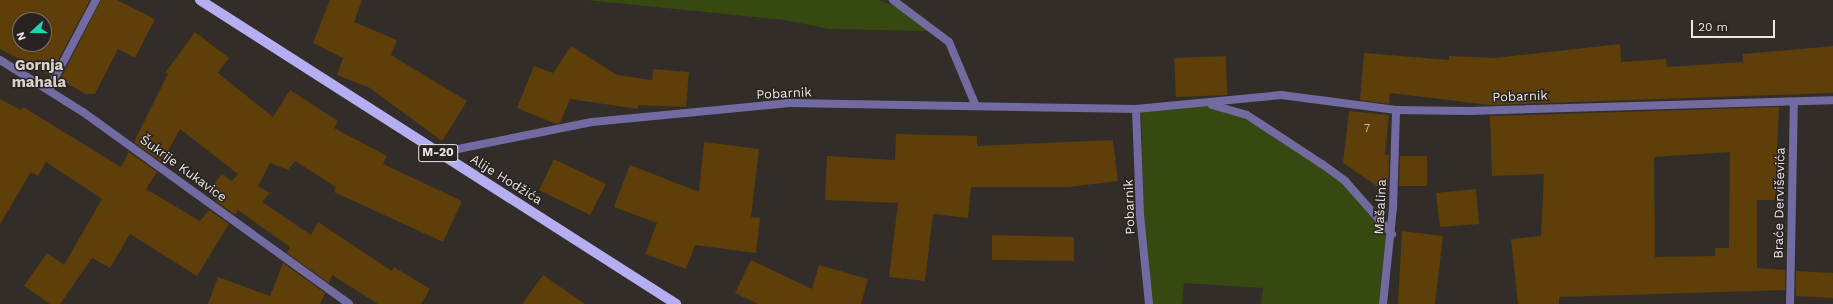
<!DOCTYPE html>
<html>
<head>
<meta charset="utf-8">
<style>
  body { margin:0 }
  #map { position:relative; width:1833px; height:304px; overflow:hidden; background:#322d29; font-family:"Work Sans",sans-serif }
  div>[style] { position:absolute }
  .green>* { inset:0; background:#364910 }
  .building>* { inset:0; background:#5e3e09 }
  .service>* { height:8px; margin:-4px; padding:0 4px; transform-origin:4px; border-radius:4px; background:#726ba2 }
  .minor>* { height:8px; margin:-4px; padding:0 4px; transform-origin:4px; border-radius:4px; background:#726ba2 }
  .primary>* { height:10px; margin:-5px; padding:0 5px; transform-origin:5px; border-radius:5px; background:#b6aef3 }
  span { translate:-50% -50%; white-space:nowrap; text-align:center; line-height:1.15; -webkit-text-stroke:3px #282320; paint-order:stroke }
  .number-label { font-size:11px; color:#c7bcad }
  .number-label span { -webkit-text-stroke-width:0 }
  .shield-label span { padding:1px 3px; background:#282320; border:1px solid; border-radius:3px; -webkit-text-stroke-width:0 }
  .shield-label { font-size:12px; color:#eae6e4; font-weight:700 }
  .street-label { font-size:13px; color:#eae6e4 }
  .quarter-label { font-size:15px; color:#d9d1cd; font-weight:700 }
  .north { position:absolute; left:12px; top:12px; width:40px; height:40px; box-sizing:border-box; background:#282320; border:1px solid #76716e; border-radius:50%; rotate:249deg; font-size:11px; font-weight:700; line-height:16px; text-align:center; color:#eae6e4 }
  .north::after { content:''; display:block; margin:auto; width:14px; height:18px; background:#1cd5b1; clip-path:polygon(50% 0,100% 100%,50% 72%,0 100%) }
  .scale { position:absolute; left:1691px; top:20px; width:84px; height:18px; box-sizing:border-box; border:2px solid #eae6e4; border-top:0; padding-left:5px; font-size:12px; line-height:14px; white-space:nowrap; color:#eae6e4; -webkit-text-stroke:3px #282320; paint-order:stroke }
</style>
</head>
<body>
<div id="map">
  <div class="green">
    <i style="clip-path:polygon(587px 0,878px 0,902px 9px,929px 31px,830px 29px,784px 20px)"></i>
    <i style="clip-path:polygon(1209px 105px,1247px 115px,1345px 181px,1392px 234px,1383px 304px,1261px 304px,1263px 288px,1184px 283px,1182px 304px,1151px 304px,1145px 256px,1141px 108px,1172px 110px)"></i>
  </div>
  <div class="building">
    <i style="clip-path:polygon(evenodd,0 0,90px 0,50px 75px,0 49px,0 0,20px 20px,44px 20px,44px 44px,20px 44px,20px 20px)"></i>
    <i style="clip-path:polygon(101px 0,117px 0,155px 19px,135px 58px,118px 49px,95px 94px,86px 94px,60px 80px)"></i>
    <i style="clip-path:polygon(330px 0,362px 0,354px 22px,397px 40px,391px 55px,467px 101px,442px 141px,370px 88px,337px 75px,343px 58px,313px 43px)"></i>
    <i style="clip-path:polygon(195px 32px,229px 58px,218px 73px,273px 117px,290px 90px,338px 121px,334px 128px,387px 156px,383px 164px,462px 201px,443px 242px,334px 192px,336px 187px,295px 161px,288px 170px,270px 163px,258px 186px,270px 193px,262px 202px,311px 235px,318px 222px,392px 271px,394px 267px,430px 289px,421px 304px,378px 304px,332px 275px,329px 283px,287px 253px,290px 247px,238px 210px,235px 215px,216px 201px,221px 196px,211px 188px,222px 174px,232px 181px,238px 174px,180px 129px,162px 162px,134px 142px,168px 74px,165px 73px)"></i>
    <i style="clip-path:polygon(1620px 44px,1621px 62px,1666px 59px,1667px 67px,1743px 62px,1743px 54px,1833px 46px,1833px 93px,1490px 105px,1390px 93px,1389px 104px,1360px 100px,1364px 53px,1449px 60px,1449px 56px,1494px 58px)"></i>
    <i style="clip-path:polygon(571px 46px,617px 75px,652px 80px,653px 69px,689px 72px,686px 107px,638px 105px,638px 109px,570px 99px,560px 123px,556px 124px,517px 108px,534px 66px,553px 73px)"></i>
    <i style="clip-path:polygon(1226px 56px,1227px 95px,1176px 97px,1174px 58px)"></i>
    <i style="clip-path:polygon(0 99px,21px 110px,23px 107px,121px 167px,129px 152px,157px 172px,146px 189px,200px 221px,209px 210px,229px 224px,197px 276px,130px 234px,110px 268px,92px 258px,60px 304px,50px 304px,24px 286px,47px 253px,64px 265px,102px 199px,46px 162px,38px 176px,31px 172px,0 224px)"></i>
    <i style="clip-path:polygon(evenodd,1779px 107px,1775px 200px,1757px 200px,1757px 268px,1785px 270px,1785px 290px,1559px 297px,1559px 304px,1518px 304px,1511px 239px,1541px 236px,1544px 174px,1492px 176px,1490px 116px,1779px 107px,1730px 152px,1729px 248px,1715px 248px,1715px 256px,1655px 257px,1654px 157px,1730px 152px)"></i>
    <i style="clip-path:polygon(1349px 111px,1389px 115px,1385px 155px,1389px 155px,1388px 186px,1377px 186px,1343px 163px)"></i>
    <i style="clip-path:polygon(896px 134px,977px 136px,977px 146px,1113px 140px,1118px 181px,1068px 187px,971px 187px,968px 218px,933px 214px,925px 281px,889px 277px,898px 203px,825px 200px,827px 156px,895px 160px)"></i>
    <i style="clip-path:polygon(704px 142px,759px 149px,751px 217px,760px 218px,756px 253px,695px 245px,686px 269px,645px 254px,657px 223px,614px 207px,630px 165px,699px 192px)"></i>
    <i style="clip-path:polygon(1400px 156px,1427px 156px,1427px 186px,1399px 186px)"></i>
    <i style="clip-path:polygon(554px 159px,606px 184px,590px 215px,539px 190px)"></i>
    <i style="clip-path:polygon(1476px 189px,1479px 224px,1440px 227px,1436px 193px)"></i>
    <i style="clip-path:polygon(1402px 231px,1443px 236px,1435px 304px,1398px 304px)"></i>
    <i style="clip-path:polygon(992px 235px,1074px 237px,1074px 261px,992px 260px)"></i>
    <i style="clip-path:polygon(751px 260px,812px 289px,819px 265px,868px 279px,861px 304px,758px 304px,735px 293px)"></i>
    <i style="clip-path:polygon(283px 263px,325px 293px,320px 304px,208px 304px,218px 277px,270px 296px)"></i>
    <i style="clip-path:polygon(1796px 271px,1833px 273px,1833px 298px,1796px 296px)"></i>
    <i style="clip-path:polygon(543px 275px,585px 304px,522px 304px)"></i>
  </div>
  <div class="service">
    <i style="left:893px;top:0;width:70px;rotate:36.9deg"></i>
    <i style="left:949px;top:42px;width:67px;rotate:67.2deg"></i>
  </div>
  <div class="minor">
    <i style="left:0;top:60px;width:98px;rotate:32.1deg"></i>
    <i style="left:83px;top:112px;width:328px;rotate:35.8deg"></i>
    <i style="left:49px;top:89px;width:101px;rotate:-62.2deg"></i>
    <i style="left:1212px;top:105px;width:36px;rotate:16deg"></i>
    <i style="left:1247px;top:115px;width:90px;rotate:33.2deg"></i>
    <i style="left:1322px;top:164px;width:29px;rotate:36deg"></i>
    <i style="left:1345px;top:181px;width:71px;rotate:48.4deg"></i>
    <i style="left:1136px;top:109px;width:106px;rotate:87.8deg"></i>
    <i style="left:1140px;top:215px;width:89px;rotate:84.2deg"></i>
    <i style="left:438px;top:153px;width:157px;rotate:-11.4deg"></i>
    <i style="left:592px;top:122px;width:199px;rotate:-5.5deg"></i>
    <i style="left:790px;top:103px;width:346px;rotate:1deg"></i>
    <i style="left:1136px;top:109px;width:146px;rotate:-5.5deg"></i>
    <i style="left:1281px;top:95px;width:116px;rotate:7.4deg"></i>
    <i style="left:1396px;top:110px;width:73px;rotate:0.8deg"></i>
    <i style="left:1469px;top:111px;width:364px;rotate:-1.7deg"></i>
    <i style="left:1383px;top:304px;width:98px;rotate:-84.1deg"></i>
    <i style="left:1393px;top:207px;width:97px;rotate:-88.2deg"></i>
    <i style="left:1790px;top:304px;width:202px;rotate:-88.9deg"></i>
  </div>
  <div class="primary">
    <i style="left:200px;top:0;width:565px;rotate:32.56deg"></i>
  </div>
  <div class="number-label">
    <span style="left:1367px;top:129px">7</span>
  </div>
  <div class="shield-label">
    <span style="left:438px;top:153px">M-20</span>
  </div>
  <div class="street-label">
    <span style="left:784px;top:94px;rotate:-3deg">Pobarnik</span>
    <span style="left:1520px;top:97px;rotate:-2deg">Pobarnik</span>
    <span style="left:183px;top:169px;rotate:36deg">Šukrije Kukavice</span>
    <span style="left:506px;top:180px;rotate:32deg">Alije Hodžića</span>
    <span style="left:1780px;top:203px;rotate:-89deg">Braće Derviševića</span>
    <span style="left:1130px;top:207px;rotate:-92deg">Pobarnik</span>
    <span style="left:1381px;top:207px;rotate:-87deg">Mašalina</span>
  </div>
  <div class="quarter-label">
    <span style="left:39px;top:74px">Gornja<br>mahala</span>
  </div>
  <div class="north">N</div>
  <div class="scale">20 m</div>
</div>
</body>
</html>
